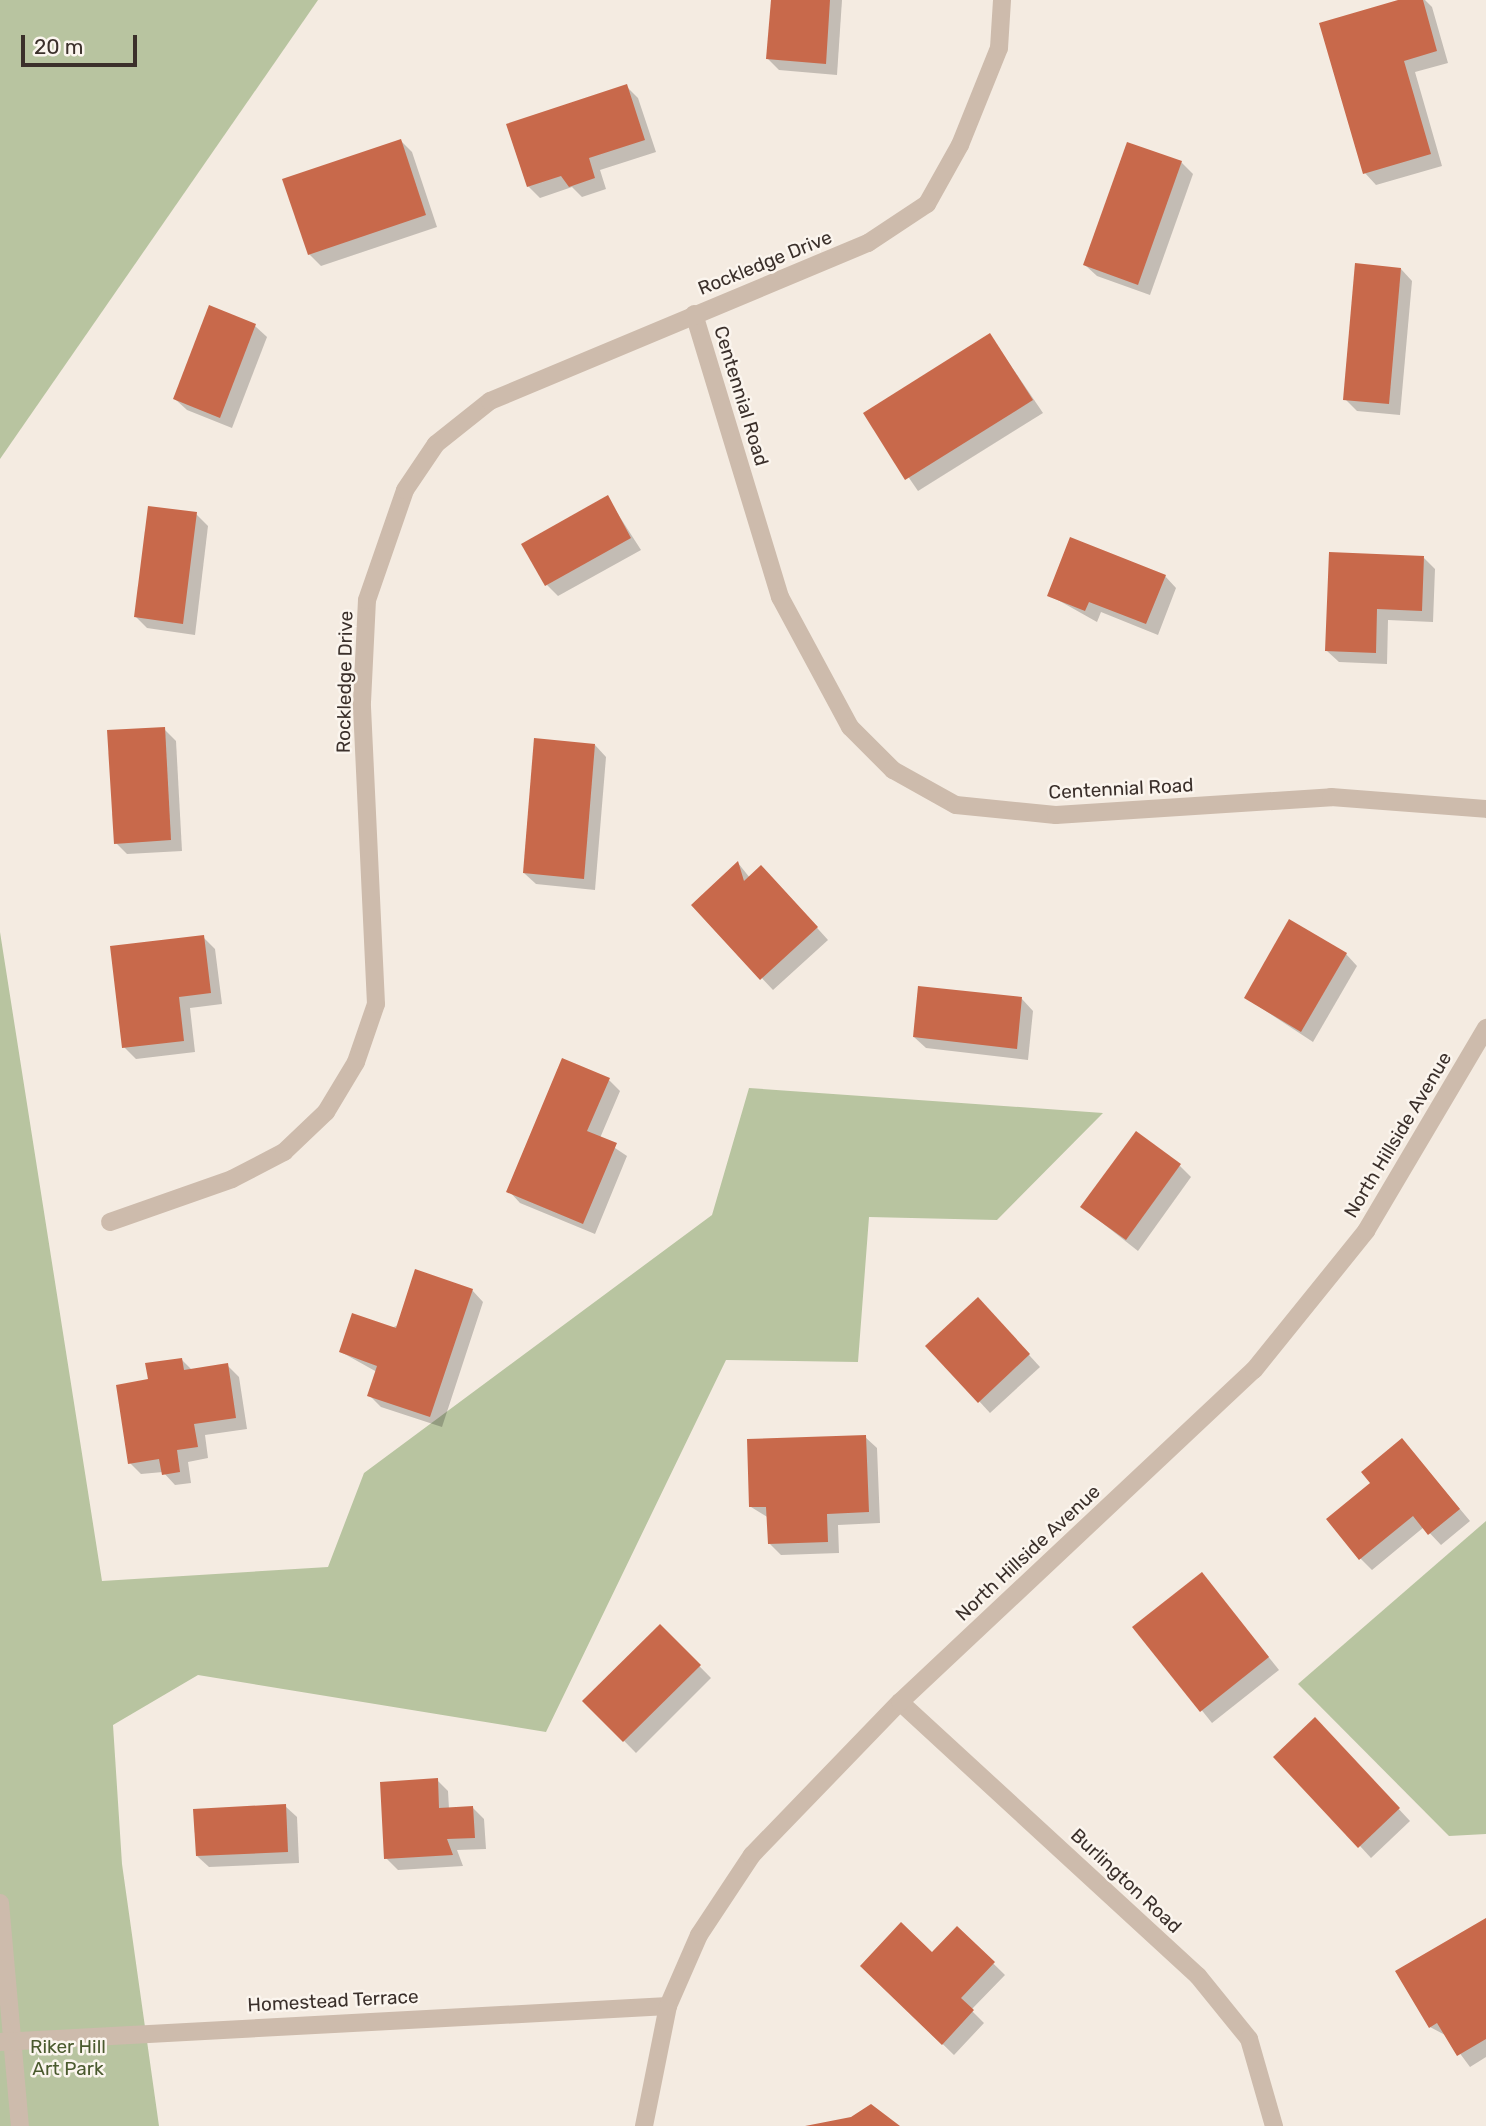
<!DOCTYPE html>
<html>
<head>
<meta charset="utf-8">
<style>
  body { margin:0 }
  #map { position:relative; width:1486px; height:2126px; overflow:hidden; background:#f4ebe1; font-family:Rubik,sans-serif }
  div>[style] { position:absolute }
  .green>* { inset:0; background:#b8c4a0 }
  .shadow>* { inset:0; background:#0003 }
  .building>* { inset:0; background:#c8694b }
  .minor>* { height:18px; margin:-9px; padding:0 9px; transform-origin:9px; border-radius:9px; background:#cdbbac }
  .tertiary>* { height:18px; margin:-9px; padding:0 9px; transform-origin:9px; border-radius:9px; background:#cdbbac }
  span { translate:-50% -50%; white-space:nowrap; text-align:center; line-height:1.15; -webkit-text-stroke:5px #fbf5ee; paint-order:stroke }
  .street-label { font-size:19px; color:#3b302b }
  .park-label { font-size:19px; color:#4a5a2e }
  .scale { position:absolute; left:21px; top:35px; width:116px; height:32px; box-sizing:border-box; border:4px solid #3b302b; border-top:0; padding-left:9px; font-size:21px; line-height:24px; white-space:nowrap; color:#3b302b; -webkit-text-stroke:5px #fbf5ee; paint-order:stroke }
</style>
</head>
<body>
<div id="map">
  <div class="green">
    <i style="clip-path:polygon(0 0,318px 0,0 459px)"></i>
    <i style="clip-path:polygon(0 932px,102px 1581px,328px 1567px,364px 1473px,712px 1215px,749px 1088px,1103px 1113px,997px 1220px,869px 1217px,858px 1362px,726px 1360px,546px 1732px,198px 1675px,113px 1725px,122px 1864px,159px 2126px,0 2126px)"></i>
    <i style="clip-path:polygon(1486px 1521px,1486px 1834px,1449px 1836px,1298px 1684px)"></i>
  </div>
  <div class="shadow">
    <i style="clip-path:polygon(772px 0,842px 0,837px 75px,779px 70px,768px 59px)"></i>
    <i style="clip-path:polygon(1404px 0,1425px 0,1432px 7px,1448px 63px,1415px 72px,1442px 166px,1376px 185px,1365px 173px)"></i>
    <i style="clip-path:polygon(626px 86px,638px 98px,656px 152px,600px 170px,606px 189px,582px 197px,572px 187px,540px 198px,528px 186px)"></i>
    <i style="clip-path:polygon(401px 141px,412px 152px,437px 227px,321px 266px,309px 254px)"></i>
    <i style="clip-path:polygon(1181px 162px,1193px 174px,1150px 295px,1097px 276px,1085px 265px)"></i>
    <i style="clip-path:polygon(1401px 269px,1412px 281px,1400px 415px,1357px 411px,1345px 399px)"></i>
    <i style="clip-path:polygon(210px 308px,255px 326px,267px 337px,232px 428px,187px 410px,175px 399px)"></i>
    <i style="clip-path:polygon(990px 335px,1043px 413px,918px 491px,865px 414px)"></i>
    <i style="clip-path:polygon(607px 497px,641px 550px,558px 596px,547px 585px)"></i>
    <i style="clip-path:polygon(196px 514px,208px 526px,195px 635px,147px 628px,136px 617px)"></i>
    <i style="clip-path:polygon(1424px 558px,1435px 569px,1433px 622px,1388px 620px,1387px 664px,1339px 662px,1327px 651px)"></i>
    <i style="clip-path:polygon(1165px 576px,1176px 588px,1158px 635px,1101px 612px,1097px 622px,1049px 595px)"></i>
    <i style="clip-path:polygon(164px 729px,176px 741px,182px 851px,127px 854px,116px 843px)"></i>
    <i style="clip-path:polygon(595px 745px,606px 757px,595px 890px,536px 884px,524px 873px)"></i>
    <i style="clip-path:polygon(738px 863px,750px 878px,773px 879px,828px 940px,773px 990px,694px 905px)"></i>
    <i style="clip-path:polygon(203px 937px,215px 949px,222px 1004px,190px 1008px,195px 1052px,136px 1059px,124px 1047px)"></i>
    <i style="clip-path:polygon(1346px 954px,1357px 966px,1313px 1042px,1246px 998px)"></i>
    <i style="clip-path:polygon(1022px 999px,1033px 1011px,1028px 1060px,926px 1048px,914px 1037px)"></i>
    <i style="clip-path:polygon(609px 1080px,620px 1091px,600px 1138px,627px 1156px,595px 1234px,520px 1203px,509px 1191px)"></i>
    <i style="clip-path:polygon(1180px 1166px,1191px 1177px,1138px 1251px,1082px 1207px)"></i>
    <i style="clip-path:polygon(472px 1290px,483px 1302px,442px 1427px,381px 1407px,369px 1395px,377px 1372px,341px 1352px)"></i>
    <i style="clip-path:polygon(989px 1311px,1040px 1367px,990px 1413px,979px 1401px)"></i>
    <i style="clip-path:polygon(181px 1359px,192px 1370px,227px 1365px,239px 1377px,247px 1429px,205px 1435px,208px 1458px,188px 1462px,191px 1483px,175px 1485px,163px 1472px,141px 1474px,130px 1463px,150px 1381px)"></i>
    <i style="clip-path:polygon(865px 1437px,877px 1448px,880px 1523px,838px 1525px,839px 1553px,781px 1555px,770px 1544px,769px 1518px,751px 1507px)"></i>
    <i style="clip-path:polygon(1402px 1440px,1470px 1521px,1441px 1545px,1424px 1527px,1372px 1570px,1360px 1558px,1373px 1484px)"></i>
    <i style="clip-path:polygon(1202px 1574px,1279px 1670px,1212px 1723px,1135px 1627px)"></i>
    <i style="clip-path:polygon(660px 1626px,711px 1678px,636px 1753px,585px 1701px)"></i>
    <i style="clip-path:polygon(1326px 1731px,1410px 1821px,1371px 1858px,1360px 1846px)"></i>
    <i style="clip-path:polygon(437px 1780px,448px 1791px,449px 1809px,473px 1808px,484px 1819px,486px 1849px,457px 1850px,463px 1866px,398px 1870px,386px 1858px)"></i>
    <i style="clip-path:polygon(285px 1806px,297px 1817px,299px 1863px,209px 1867px,197px 1856px)"></i>
    <i style="clip-path:polygon(1486px 1920px,1486px 2057px,1470px 2067px,1447px 2036px,1430px 2027px)"></i>
    <i style="clip-path:polygon(957px 1928px,1005px 1975px,971px 2010px,984px 2023px,954px 2055px,862px 1966px,932px 1954px)"></i>
  </div>
  <div class="building">
    <i style="clip-path:polygon(771px 0,830px 0,826px 64px,766px 59px)"></i>
    <i style="clip-path:polygon(1398px 0,1423px 0,1437px 51px,1404px 61px,1431px 154px,1363px 174px,1319px 23px)"></i>
    <i style="clip-path:polygon(627px 84px,645px 140px,589px 158px,595px 178px,569px 187px,561px 176px,527px 187px,506px 124px)"></i>
    <i style="clip-path:polygon(401px 139px,426px 215px,308px 255px,282px 179px)"></i>
    <i style="clip-path:polygon(1127px 142px,1182px 161px,1138px 285px,1083px 265px)"></i>
    <i style="clip-path:polygon(1355px 263px,1401px 268px,1389px 404px,1343px 400px)"></i>
    <i style="clip-path:polygon(209px 305px,256px 324px,220px 418px,173px 399px)"></i>
    <i style="clip-path:polygon(990px 333px,1033px 400px,905px 480px,863px 413px)"></i>
    <i style="clip-path:polygon(608px 495px,631px 538px,545px 586px,521px 544px)"></i>
    <i style="clip-path:polygon(148px 506px,197px 512px,183px 624px,134px 617px)"></i>
    <i style="clip-path:polygon(1070px 537px,1166px 575px,1146px 624px,1089px 602px,1085px 611px,1047px 596px)"></i>
    <i style="clip-path:polygon(1329px 552px,1424px 556px,1422px 611px,1377px 609px,1376px 653px,1325px 651px)"></i>
    <i style="clip-path:polygon(165px 727px,171px 840px,114px 844px,107px 730px)"></i>
    <i style="clip-path:polygon(534px 738px,595px 744px,584px 879px,523px 873px)"></i>
    <i style="clip-path:polygon(738px 861px,744px 881px,761px 865px,818px 927px,760px 980px,691px 905px)"></i>
    <i style="clip-path:polygon(1289px 919px,1347px 953px,1301px 1032px,1244px 998px)"></i>
    <i style="clip-path:polygon(204px 935px,211px 993px,179px 997px,184px 1041px,122px 1048px,110px 946px)"></i>
    <i style="clip-path:polygon(918px 986px,1022px 997px,1017px 1049px,913px 1037px)"></i>
    <i style="clip-path:polygon(562px 1058px,610px 1078px,587px 1131px,617px 1143px,583px 1224px,506px 1192px)"></i>
    <i style="clip-path:polygon(1136px 1131px,1181px 1164px,1126px 1240px,1080px 1207px)"></i>
    <i style="clip-path:polygon(415px 1269px,473px 1289px,430px 1417px,367px 1396px,377px 1366px,339px 1352px,352px 1313px,396px 1328px)"></i>
    <i style="clip-path:polygon(978px 1297px,1030px 1354px,978px 1403px,925px 1346px)"></i>
    <i style="clip-path:polygon(182px 1358px,184px 1370px,228px 1363px,236px 1418px,194px 1424px,198px 1447px,177px 1450px,180px 1472px,162px 1475px,159px 1459px,128px 1464px,116px 1385px,148px 1379px,145px 1363px)"></i>
    <i style="clip-path:polygon(866px 1435px,869px 1512px,827px 1514px,828px 1542px,768px 1544px,766px 1507px,749px 1507px,747px 1439px)"></i>
    <i style="clip-path:polygon(1402px 1438px,1460px 1509px,1428px 1535px,1413px 1516px,1359px 1560px,1326px 1519px,1370px 1483px,1361px 1472px)"></i>
    <i style="clip-path:polygon(1202px 1572px,1269px 1657px,1200px 1712px,1132px 1627px)"></i>
    <i style="clip-path:polygon(660px 1624px,701px 1665px,623px 1742px,582px 1701px)"></i>
    <i style="clip-path:polygon(1315px 1717px,1400px 1808px,1358px 1848px,1273px 1757px)"></i>
    <i style="clip-path:polygon(438px 1778px,439px 1808px,473px 1806px,475px 1838px,447px 1839px,453px 1855px,384px 1859px,380px 1782px)"></i>
    <i style="clip-path:polygon(286px 1804px,288px 1852px,196px 1856px,193px 1809px)"></i>
    <i style="clip-path:polygon(1486px 1918px,1486px 2039px,1457px 2056px,1437px 2023px,1429px 2028px,1395px 1971px)"></i>
    <i style="clip-path:polygon(901px 1922px,932px 1952px,957px 1926px,995px 1962px,961px 1998px,974px 2010px,942px 2045px,860px 1966px)"></i>
    <i style="clip-path:polygon(871px 2104px,900px 2126px,805px 2126px,851px 2117px)"></i>
  </div>
  <div class="minor">
    <i style="left:694px;top:314px;width:296px;rotate:73.1deg"></i>
    <i style="left:780px;top:597px;width:148px;rotate:61.7deg"></i>
    <i style="left:850px;top:727px;width:61px;rotate:45deg"></i>
    <i style="left:893px;top:770px;width:72px;rotate:29.1deg"></i>
    <i style="left:956px;top:805px;width:100px;rotate:5.7deg"></i>
    <i style="left:1056px;top:815px;width:276px;rotate:-3.7deg"></i>
    <i style="left:1331px;top:797px;width:155px;rotate:4.4deg"></i>
    <i style="left:110px;top:1222px;width:129px;rotate:-19.4deg"></i>
    <i style="left:232px;top:1179px;width:59px;rotate:-27.4deg"></i>
    <i style="left:284px;top:1152px;width:58px;rotate:-43.6deg"></i>
    <i style="left:326px;top:1112px;width:58px;rotate:-59deg"></i>
    <i style="left:356px;top:1062px;width:61px;rotate:-71deg"></i>
    <i style="left:376px;top:1004px;width:302px;rotate:-92.7deg"></i>
    <i style="left:362px;top:702px;width:102px;rotate:-87.2deg"></i>
    <i style="left:367px;top:600px;width:116px;rotate:-70.9deg"></i>
    <i style="left:405px;top:490px;width:55px;rotate:-56deg"></i>
    <i style="left:436px;top:444px;width:69px;rotate:-38.5deg"></i>
    <i style="left:490px;top:401px;width:410px;rotate:-22.7deg"></i>
    <i style="left:868px;top:243px;width:71px;rotate:-33.5deg"></i>
    <i style="left:927px;top:204px;width:68px;rotate:-60.8deg"></i>
    <i style="left:960px;top:145px;width:105px;rotate:-68.1deg"></i>
    <i style="left:999px;top:48px;width:48px;rotate:-86.4deg"></i>
    <i style="left:900px;top:1702px;width:405px;rotate:42.6deg"></i>
    <i style="left:1198px;top:1976px;width:81px;rotate:51deg"></i>
    <i style="left:1249px;top:2039px;width:91px;rotate:74deg"></i>
    <i style="left:0;top:1903px;width:224px;rotate:84.9deg"></i>
    <i style="left:0;top:2042px;width:669px;rotate:-3.08deg"></i>
  </div>
  <div class="tertiary">
    <i style="left:644px;top:2126px;width:122px;rotate:-78.7deg"></i>
    <i style="left:668px;top:2006px;width:77px;rotate:-66.4deg"></i>
    <i style="left:699px;top:1935px;width:96px;rotate:-56.5deg"></i>
    <i style="left:752px;top:1855px;width:213px;rotate:-46deg"></i>
    <i style="left:900px;top:1702px;width:485px;rotate:-43.2deg"></i>
    <i style="left:1254px;top:1370px;width:179px;rotate:-51.1deg"></i>
    <i style="left:1366px;top:1231px;width:236px;rotate:-59.4deg"></i>
  </div>
  <div class="street-label">
    <span style="left:765px;top:263px;rotate:-22deg">Rockledge Drive</span>
    <span style="left:741px;top:396px;rotate:73deg">Centennial Road</span>
    <span style="left:345px;top:682px;rotate:-89deg">Rockledge Drive</span>
    <span style="left:1121px;top:789px;rotate:-3deg">Centennial Road</span>
    <span style="left:1398px;top:1135px;rotate:-59deg">North Hillside Avenue</span>
    <span style="left:1028px;top:1553px;rotate:-43deg">North Hillside Avenue</span>
    <span style="left:1126px;top:1881px;rotate:43deg">Burlington Road</span>
    <span style="left:333px;top:2001px;rotate:-3deg">Homestead Terrace</span>
  </div>
  <div class="park-label">
    <span style="left:68px;top:2058px">Riker Hill<br>Art Park</span>
  </div>
  <div class="scale">20 m</div>
</div>
</body>
</html>
